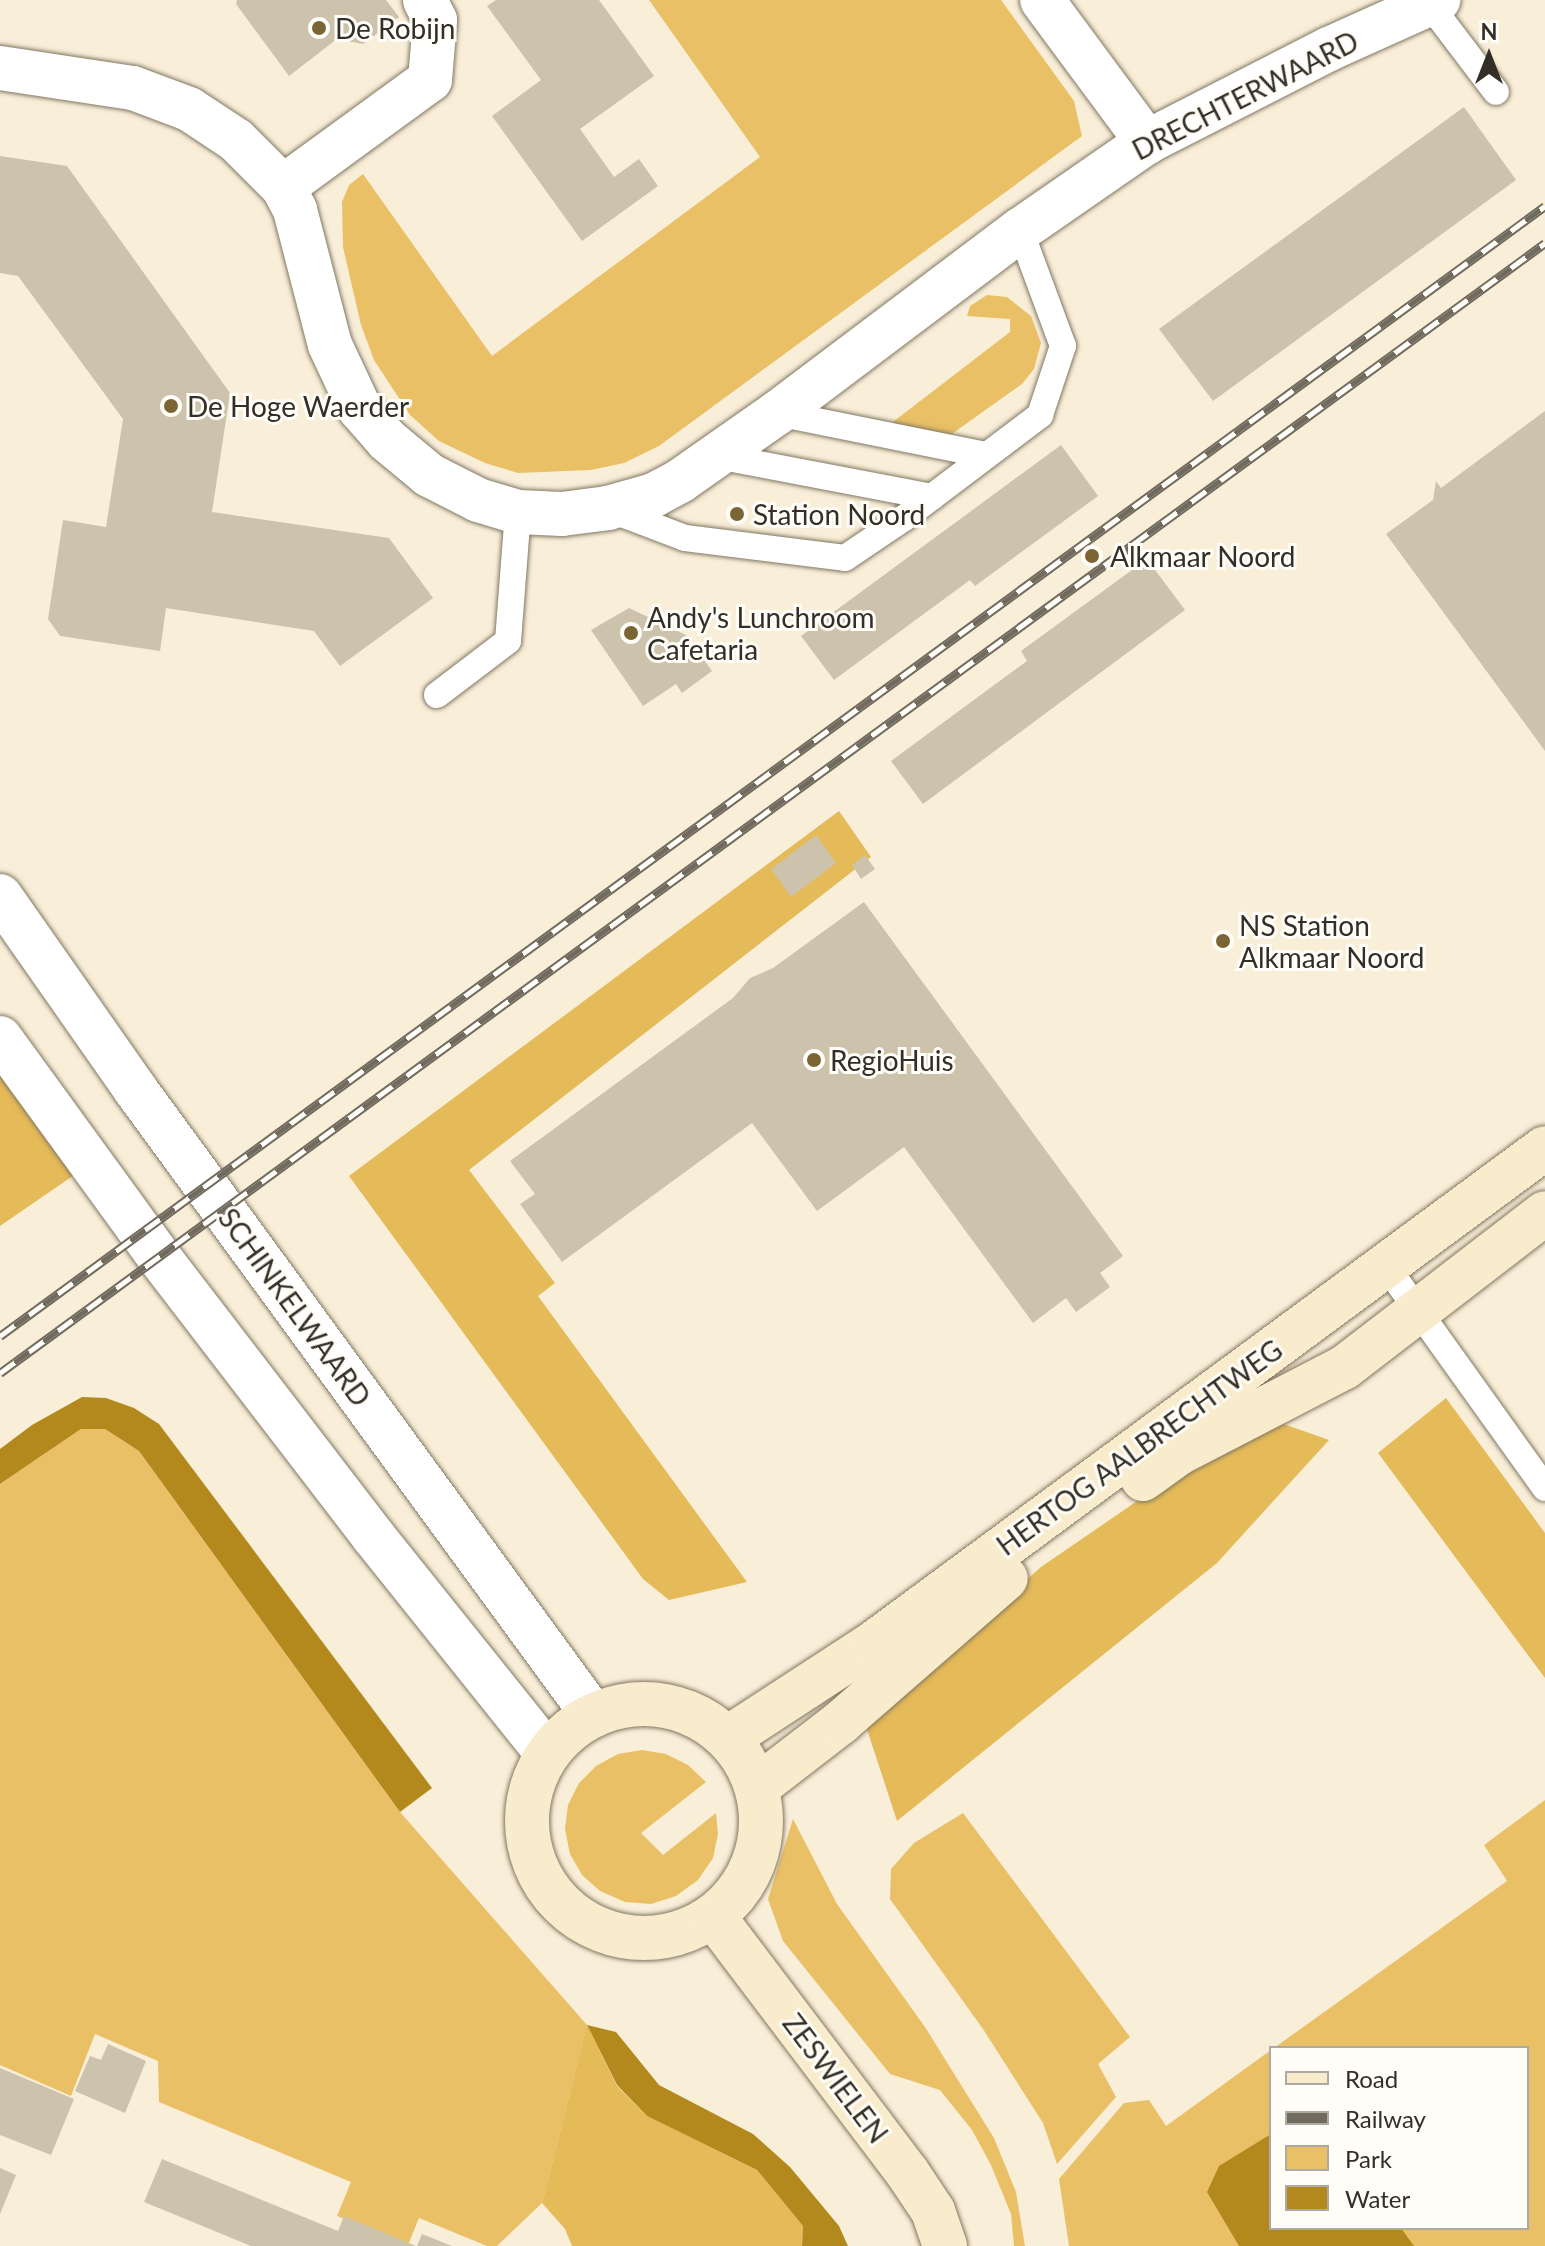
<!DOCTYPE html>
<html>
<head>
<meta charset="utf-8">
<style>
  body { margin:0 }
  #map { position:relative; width:1545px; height:2246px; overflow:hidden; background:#f9eed8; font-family:Lato,sans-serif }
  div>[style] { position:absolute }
  .green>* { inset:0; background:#e9c066 }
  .forest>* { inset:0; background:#e5ba58 }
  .water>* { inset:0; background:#b3891e }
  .building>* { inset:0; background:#cdc2ac }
  .roads { filter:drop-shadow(0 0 2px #817863) drop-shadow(0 0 2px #817863) }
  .service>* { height:26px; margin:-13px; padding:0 13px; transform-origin:13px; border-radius:13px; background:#fff }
  .minor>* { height:44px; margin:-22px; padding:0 22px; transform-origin:22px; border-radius:22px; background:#fff }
  .tertiary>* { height:44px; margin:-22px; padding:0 22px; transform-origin:22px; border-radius:22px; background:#fff }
  .secondary>* { height:44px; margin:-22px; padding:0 22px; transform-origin:22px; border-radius:22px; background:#f9eccd }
  .secondary>.ring { margin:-22px; padding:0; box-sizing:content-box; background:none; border:44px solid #f9eccd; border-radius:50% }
  .rail>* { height:9px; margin-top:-4.5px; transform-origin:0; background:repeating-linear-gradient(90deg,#fffdf8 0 18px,#716a5e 0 36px); box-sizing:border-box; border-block:2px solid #716a5e }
  .dots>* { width:22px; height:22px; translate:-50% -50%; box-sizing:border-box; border:4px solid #fffdf8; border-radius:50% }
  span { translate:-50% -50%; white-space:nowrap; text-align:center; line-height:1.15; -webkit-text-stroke:6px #fffdf8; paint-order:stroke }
  .poi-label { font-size:28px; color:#332e26 }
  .left { translate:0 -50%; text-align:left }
  .street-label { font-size:28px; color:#332e26 }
  .legend { position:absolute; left:1269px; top:2046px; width:260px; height:184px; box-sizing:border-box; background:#fffdf8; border:2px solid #adaaa4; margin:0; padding:10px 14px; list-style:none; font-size:24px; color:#332e26 }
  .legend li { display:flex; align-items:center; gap:16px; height:40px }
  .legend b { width:40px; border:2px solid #adaaa4 }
  .north { position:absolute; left:1449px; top:16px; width:80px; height:80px; -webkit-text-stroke:6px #fffdf8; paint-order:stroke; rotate:0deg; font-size:22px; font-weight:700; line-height:32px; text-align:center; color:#332e26 }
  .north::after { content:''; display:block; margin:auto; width:28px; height:36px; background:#332e26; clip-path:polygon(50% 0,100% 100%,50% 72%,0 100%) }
</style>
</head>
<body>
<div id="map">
  <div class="green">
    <i style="clip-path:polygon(649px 0,1001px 0,1074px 101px,1082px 136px,659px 446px,624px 463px,591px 470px,518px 473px,485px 463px,439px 441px,410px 415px,374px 360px,361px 325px,343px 247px,342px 202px,349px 185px,363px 174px,492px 356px,760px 157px)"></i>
    <i style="clip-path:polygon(987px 295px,1007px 297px,1031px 316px,1041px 343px,1034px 369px,1022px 384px,949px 436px,889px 425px,1010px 332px,1010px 319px,967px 316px,970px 306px)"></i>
    <i style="clip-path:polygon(81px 1429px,105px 1429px,139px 1451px,400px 1812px,587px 2025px,542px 2203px,497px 2246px,487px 2246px,419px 2218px,408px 2245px,337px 2216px,351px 2182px,159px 2102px,158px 2061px,95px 2034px,71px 2096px,0 2065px,0 1484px)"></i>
    <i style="clip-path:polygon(642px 1750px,666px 1754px,688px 1765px,706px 1782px,641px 1833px,663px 1855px,716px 1813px,718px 1834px,713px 1858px,698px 1880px,676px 1896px,651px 1904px,625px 1902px,600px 1891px,582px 1875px,570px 1854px,565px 1829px,568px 1805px,579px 1783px,596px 1766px,618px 1754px)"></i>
    <i style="clip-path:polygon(1545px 1800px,1545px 2246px,1069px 2246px,1059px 2179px,1124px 2103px,1149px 2100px,1166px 2126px,1271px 2050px,1271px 2228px,1527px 2228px,1527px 2048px,1274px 2048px,1507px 1881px,1484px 1845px)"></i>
    <i style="clip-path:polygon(963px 1813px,1130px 2037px,1098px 2064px,1116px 2097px,1057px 2164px,1043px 2123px,983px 2029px,890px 1899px,891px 1869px,914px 1843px)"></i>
    <i style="clip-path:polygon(793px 1819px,837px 1904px,925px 2027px,994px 2138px,1016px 2192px,1025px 2246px,1014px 2246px,1011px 2214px,991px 2165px,972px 2130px,940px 2090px,890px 2074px,783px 1941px,768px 1899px)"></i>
  </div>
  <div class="forest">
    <i style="clip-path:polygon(839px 811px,871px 857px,469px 1170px,555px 1283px,538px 1296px,747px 1582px,669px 1600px,643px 1579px,349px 1176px)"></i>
    <i style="clip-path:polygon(0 1061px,80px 1171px,0 1226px)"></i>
    <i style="clip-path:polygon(1446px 1398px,1545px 1533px,1545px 1678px,1378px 1453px)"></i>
    <i style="clip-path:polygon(1261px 1416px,1329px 1440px,1217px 1563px,897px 1821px,865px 1723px,1041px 1567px)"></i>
    <i style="clip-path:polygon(587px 2025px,617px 2086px,647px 2116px,757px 2170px,803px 2226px,802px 2246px,572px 2246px,565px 2229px,542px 2203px)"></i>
  </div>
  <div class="water">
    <i style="clip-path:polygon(82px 1397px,106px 1398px,134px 1408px,159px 1424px,432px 1788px,400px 1812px,139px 1451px,105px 1429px,81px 1429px,0 1484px,0 1449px,32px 1425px)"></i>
    <i style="clip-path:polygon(587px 2025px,616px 2032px,659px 2085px,753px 2134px,790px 2167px,839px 2226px,848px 2246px,802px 2246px,803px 2226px,757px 2170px,647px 2116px,617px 2085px)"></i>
    <i style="clip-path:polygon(1271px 2134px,1271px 2228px,1401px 2228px,1414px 2246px,1239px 2246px,1207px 2192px,1219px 2166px)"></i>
  </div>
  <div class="building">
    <i style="clip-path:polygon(237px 0,386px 0,399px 17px,363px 44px,337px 39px,289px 76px,236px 4px)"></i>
    <i style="clip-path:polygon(496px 0,599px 0,654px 76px,580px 129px,614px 177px,639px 159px,658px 186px,582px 241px,492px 116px,541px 80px,487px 6px)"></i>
    <i style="clip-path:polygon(1464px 107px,1516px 180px,1213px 401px,1159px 329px)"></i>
    <i style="clip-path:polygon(0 156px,67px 166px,230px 393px,212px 512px,389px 538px,433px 598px,340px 666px,314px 631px,166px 608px,160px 651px,60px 636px,48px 619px,63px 520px,106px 527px,123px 419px,18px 276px,0 273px)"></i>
    <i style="clip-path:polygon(1545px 411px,1545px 751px,1386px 534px,1433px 500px,1436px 481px,1441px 488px)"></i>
    <i style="clip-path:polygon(1061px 445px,1098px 496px,975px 586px,970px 580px,834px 680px,801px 636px)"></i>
    <i style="clip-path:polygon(1147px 559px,1185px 610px,923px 804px,891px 761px,1027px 661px,1021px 651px)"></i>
    <i style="clip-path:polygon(629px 608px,686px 635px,712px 671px,682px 693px,676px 684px,643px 706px,591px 630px)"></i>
    <i style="clip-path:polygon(816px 835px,836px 863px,791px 897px,771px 869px)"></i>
    <i style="clip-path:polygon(865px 855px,875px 869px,861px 879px,852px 865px)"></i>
    <i style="clip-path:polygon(864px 902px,1123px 1256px,1100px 1273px,1110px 1287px,1076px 1312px,1066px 1298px,1033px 1323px,904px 1147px,817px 1211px,752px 1123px,562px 1262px,520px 1204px,535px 1194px,510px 1161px,733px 998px,750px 978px,773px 968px)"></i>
    <i style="clip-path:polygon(108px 2044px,146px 2061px,125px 2113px,75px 2091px,90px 2056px,101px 2060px)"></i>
    <i style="clip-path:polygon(0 2068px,74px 2099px,51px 2155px,0 2135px)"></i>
    <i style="clip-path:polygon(162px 2159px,338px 2231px,344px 2216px,416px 2246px,251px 2246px,144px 2202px)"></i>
    <i style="clip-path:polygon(0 2168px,16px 2175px,0 2214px)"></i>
    <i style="clip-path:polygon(422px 2234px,452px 2246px,417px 2246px)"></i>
  </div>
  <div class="roads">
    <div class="service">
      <i style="left:1430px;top:5px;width:109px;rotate:52.8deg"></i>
      <i style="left:777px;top:413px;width:213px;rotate:11.4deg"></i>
      <i style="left:717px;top:456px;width:219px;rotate:10.8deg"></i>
      <i style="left:609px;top:509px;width:81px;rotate:20.9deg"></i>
      <i style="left:685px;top:538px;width:161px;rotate:7.1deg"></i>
      <i style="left:845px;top:558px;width:71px;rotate:-34.1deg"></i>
      <i style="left:904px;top:518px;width:171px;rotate:-37.1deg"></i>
      <i style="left:1040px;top:415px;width:73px;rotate:-71.6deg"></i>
      <i style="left:1063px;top:346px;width:124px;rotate:-110.3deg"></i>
      <i style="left:437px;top:695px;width:89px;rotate:-37.3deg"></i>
      <i style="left:508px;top:641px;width:129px;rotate:-85.6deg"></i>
      <i style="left:1386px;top:1266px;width:273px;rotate:54.4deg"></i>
    </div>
    <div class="minor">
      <i style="left:1042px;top:0;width:177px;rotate:53.5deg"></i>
      <i style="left:0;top:68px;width:134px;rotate:8.6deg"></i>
      <i style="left:133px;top:88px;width:60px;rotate:20.6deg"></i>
      <i style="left:189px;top:109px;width:56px;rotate:33.4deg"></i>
      <i style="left:236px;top:140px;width:66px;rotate:45deg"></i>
      <i style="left:283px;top:187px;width:26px;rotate:62deg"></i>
      <i style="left:295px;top:210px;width:139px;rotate:75.5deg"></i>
      <i style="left:330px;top:345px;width:71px;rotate:64.9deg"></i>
      <i style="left:360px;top:409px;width:41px;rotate:48.9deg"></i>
      <i style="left:387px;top:440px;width:55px;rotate:39.8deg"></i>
      <i style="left:429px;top:475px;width:55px;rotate:27deg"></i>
      <i style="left:478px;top:500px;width:42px;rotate:16.7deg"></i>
      <i style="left:518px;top:512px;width:44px;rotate:2.6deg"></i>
      <i style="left:562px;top:514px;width:46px;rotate:-7.4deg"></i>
      <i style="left:608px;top:508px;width:48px;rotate:-15.8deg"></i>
      <i style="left:654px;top:495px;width:30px;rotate:-28deg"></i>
      <i style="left:680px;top:481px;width:118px;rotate:-35deg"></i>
      <i style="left:777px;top:413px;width:304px;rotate:-37deg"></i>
      <i style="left:1020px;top:230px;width:155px;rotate:-34.7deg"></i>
      <i style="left:1147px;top:142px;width:204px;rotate:-27.1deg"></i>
      <i style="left:1329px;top:49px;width:120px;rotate:-24.2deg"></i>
      <i style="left:283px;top:187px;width:182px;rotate:-36.1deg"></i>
      <i style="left:430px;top:80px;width:60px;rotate:-85.2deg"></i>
      <i style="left:435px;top:20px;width:22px;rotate:-117deg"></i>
    </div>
    <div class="tertiary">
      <i style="left:0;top:896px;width:236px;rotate:55deg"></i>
      <i style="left:135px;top:1089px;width:776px;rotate:53.81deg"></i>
      <i style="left:0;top:1038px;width:271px;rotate:54deg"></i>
      <i style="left:159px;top:1257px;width:352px;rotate:52.5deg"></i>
      <i style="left:373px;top:1536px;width:278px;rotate:51.3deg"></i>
    </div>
    <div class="secondary">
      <i style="left:1143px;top:1479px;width:44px;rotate:-35.8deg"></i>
      <i style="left:1179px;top:1453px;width:187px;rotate:-27.4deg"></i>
      <i style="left:1345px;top:1367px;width:252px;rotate:-37.6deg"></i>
      <i class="ring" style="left:527px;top:1704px;width:190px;height:190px"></i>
      <i style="left:728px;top:1738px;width:176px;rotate:-33.1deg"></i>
      <i style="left:875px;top:1642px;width:832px;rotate:-36.4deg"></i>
      <i style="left:757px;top:1787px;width:105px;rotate:-37.6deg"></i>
      <i style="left:840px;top:1723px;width:220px;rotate:-41.1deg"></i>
      <i style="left:714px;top:1917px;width:320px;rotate:52.9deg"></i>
      <i style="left:907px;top:2172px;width:47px;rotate:56.3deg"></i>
      <i style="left:933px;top:2211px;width:37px;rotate:71deg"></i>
    </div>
  </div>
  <div class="rail">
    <i style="left:0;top:1336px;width:1914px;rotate:-36.18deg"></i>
    <i style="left:0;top:1373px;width:1914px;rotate:-36.18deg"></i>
  </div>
  <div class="dots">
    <i style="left:319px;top:28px;background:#7b6534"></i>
    <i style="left:171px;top:406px;background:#7b6534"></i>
    <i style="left:737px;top:514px;background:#7b6534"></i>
    <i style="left:1092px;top:556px;background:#7b6534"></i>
    <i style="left:631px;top:633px;background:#7b6534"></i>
    <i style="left:1223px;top:941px;background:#7b6534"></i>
    <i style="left:814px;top:1060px;background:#7b6534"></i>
  </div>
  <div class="poi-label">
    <span class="left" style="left:335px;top:28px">De Robijn</span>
    <span class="left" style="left:187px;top:406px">De Hoge Waerder</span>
    <span class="left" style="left:753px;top:514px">Station Noord</span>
    <span class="left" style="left:1110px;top:556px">Alkmaar Noord</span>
    <span class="left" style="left:647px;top:633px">Andy's Lunchroom<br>Cafetaria</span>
    <span class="left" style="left:1239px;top:941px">NS Station<br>Alkmaar Noord</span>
    <span class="left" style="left:830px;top:1060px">RegioHuis</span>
  </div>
  <div class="street-label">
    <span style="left:1245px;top:95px;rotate:-27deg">DRECHTERWAARD</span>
    <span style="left:295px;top:1307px;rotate:54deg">SCHINKELWAARD</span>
    <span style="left:1139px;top:1447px;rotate:-36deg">HERTOG AALBRECHTWEG</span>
    <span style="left:836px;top:2078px;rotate:53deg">ZESWIELEN</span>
  </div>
  <ul class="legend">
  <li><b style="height:10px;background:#f9eccd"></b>Road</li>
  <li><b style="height:10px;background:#716a5e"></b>Railway</li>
  <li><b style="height:22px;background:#e9c066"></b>Park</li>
  <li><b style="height:22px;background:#b3891e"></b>Water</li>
  </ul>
  <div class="north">N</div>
</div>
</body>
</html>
